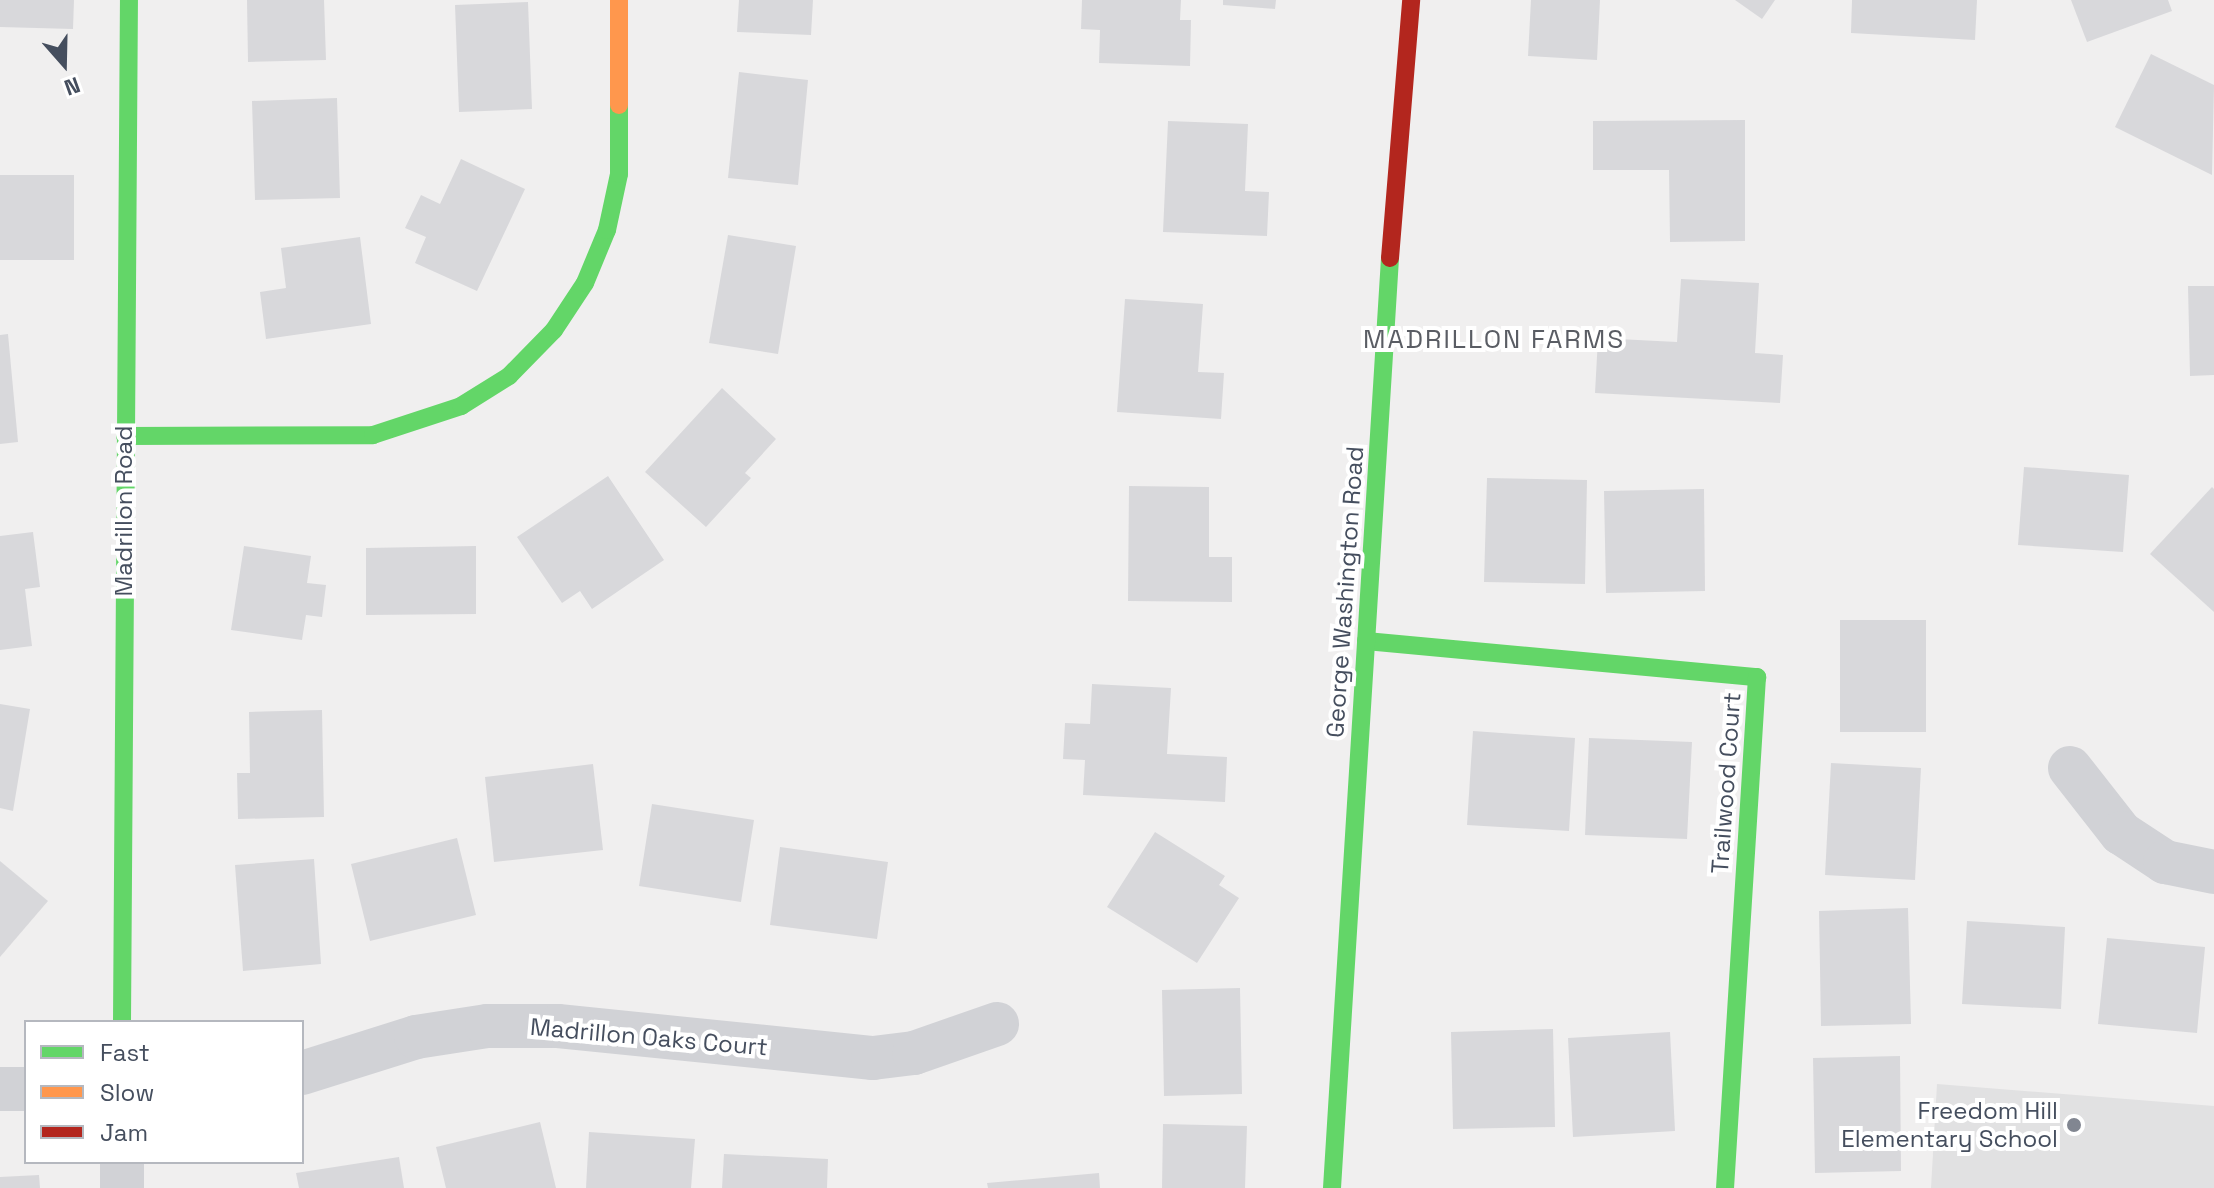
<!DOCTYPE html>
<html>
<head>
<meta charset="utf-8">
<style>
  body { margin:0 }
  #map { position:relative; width:2214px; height:1188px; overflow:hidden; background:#f0efef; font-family:"Space Grotesk",sans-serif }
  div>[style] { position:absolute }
  .education>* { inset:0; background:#e1e1e2 }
  .building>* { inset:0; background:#d8d8db }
  .street>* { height:44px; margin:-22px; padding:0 22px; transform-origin:22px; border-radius:22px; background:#d1d2d6 }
  .fast>* { height:18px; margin:-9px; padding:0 9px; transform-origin:9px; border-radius:9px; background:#63d668 }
  .slow>* { height:18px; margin:-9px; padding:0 9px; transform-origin:9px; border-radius:9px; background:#ff974d }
  .jam>* { height:18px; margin:-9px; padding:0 9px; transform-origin:9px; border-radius:9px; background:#b3261e }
  .dots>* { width:22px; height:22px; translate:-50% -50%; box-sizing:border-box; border:4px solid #fff; border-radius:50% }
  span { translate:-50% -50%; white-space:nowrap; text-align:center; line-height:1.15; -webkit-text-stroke:8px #fff; paint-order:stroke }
  .street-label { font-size:24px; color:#454e5e }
  .poi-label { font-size:24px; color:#454e5e }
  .right { translate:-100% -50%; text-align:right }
  .neighbourhood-label { font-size:26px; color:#5a5d64; letter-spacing:2px }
  .legend { position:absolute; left:24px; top:1020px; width:280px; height:144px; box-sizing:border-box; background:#fff; border:2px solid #b5b8bf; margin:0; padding:10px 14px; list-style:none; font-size:24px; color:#454e5e }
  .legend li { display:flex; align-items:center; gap:16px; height:40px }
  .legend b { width:40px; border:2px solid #b5b8bf }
  .north { position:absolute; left:24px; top:24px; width:80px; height:80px; -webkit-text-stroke:6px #fff; paint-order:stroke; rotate:160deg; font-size:22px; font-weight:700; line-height:32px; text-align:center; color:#454e5e }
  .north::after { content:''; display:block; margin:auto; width:28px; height:36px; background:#454e5e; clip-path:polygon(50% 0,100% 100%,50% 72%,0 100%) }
</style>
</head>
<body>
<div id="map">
  <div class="education">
    <i style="clip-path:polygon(1937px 1084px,2214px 1106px,2214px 1188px,1931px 1188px)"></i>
  </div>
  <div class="building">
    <i style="clip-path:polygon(0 0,74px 0,73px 29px,0 27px)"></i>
    <i style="clip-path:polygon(247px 0,324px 0,326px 60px,248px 62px)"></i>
    <i style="clip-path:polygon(739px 0,813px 0,811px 35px,737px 32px)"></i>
    <i style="clip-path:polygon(1082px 0,1181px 0,1180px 20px,1191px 20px,1190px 66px,1099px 63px,1100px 30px,1081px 29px)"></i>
    <i style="clip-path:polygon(1223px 0,1276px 0,1275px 9px,1223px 5px)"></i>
    <i style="clip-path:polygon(1531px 0,1600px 0,1597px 60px,1528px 56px)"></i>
    <i style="clip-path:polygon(1735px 0,1775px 0,1762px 19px)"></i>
    <i style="clip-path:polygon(1852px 0,1977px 0,1975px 40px,1851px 33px)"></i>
    <i style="clip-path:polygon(2071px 0,2168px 0,2172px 11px,2087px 42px)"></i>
    <i style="clip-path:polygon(528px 2px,532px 109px,459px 112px,455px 5px)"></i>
    <i style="clip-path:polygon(2151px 54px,2214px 85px,2212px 175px,2115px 127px)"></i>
    <i style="clip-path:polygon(739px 72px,808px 80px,798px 185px,728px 178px)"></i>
    <i style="clip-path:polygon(337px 98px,340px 198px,255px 200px,252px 101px)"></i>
    <i style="clip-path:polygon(1745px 120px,1745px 241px,1670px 242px,1669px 170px,1593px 170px,1593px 121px)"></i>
    <i style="clip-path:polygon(1168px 121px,1248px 124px,1245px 191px,1269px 192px,1267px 236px,1163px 232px)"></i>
    <i style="clip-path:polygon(461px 159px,525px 189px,477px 291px,415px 263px,426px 237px,405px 228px,421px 195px,440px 204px)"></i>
    <i style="clip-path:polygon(0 175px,74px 175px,74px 260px,0 260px)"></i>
    <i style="clip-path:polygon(728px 235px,796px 246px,778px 354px,709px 343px)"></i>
    <i style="clip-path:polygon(360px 237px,371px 324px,266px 339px,260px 292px,286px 288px,281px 248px)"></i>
    <i style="clip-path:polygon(1681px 279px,1759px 283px,1755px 353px,1783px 355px,1780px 403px,1595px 393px,1598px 338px,1677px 342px)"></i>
    <i style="clip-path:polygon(2188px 286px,2214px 286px,2214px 375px,2190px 376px)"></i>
    <i style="clip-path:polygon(1125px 299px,1203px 304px,1198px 372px,1224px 373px,1221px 419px,1117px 412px)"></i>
    <i style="clip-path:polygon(8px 334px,18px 442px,0 444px,0 335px)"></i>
    <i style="clip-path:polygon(722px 388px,776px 439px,745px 473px,751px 478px,706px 527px,645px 472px)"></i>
    <i style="clip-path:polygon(2024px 467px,2129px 475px,2123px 552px,2018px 545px)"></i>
    <i style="clip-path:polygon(608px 476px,664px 560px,592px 609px,580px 591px,562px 603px,517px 537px)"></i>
    <i style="clip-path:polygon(1487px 478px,1587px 480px,1585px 584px,1484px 582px)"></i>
    <i style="clip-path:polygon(1129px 486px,1209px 487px,1209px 557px,1232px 557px,1232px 602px,1128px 601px)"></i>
    <i style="clip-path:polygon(2212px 487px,2214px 489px,2214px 612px,2150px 554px)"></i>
    <i style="clip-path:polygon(1704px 489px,1705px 591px,1606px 593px,1604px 491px)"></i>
    <i style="clip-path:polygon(33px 532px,40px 587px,25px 589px,32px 646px,0 650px,0 536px)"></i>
    <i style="clip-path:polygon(244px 546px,311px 556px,307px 583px,326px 585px,322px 617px,306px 615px,302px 640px,231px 630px)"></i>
    <i style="clip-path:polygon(476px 546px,476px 614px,366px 615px,366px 548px)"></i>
    <i style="clip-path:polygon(1840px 620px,1926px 620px,1926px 732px,1840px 732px)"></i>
    <i style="clip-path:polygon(1092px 684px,1171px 688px,1167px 754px,1227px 757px,1225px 802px,1083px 795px,1085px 760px,1063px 759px,1065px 723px,1090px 724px)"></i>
    <i style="clip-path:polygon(0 704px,30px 709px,13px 811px,0 808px)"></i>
    <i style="clip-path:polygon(322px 710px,324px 817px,238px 819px,237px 773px,250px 773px,249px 712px)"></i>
    <i style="clip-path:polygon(1473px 731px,1575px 738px,1569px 831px,1467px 825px)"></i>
    <i style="clip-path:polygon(1589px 738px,1692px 742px,1687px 839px,1585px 835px)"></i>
    <i style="clip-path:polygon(1831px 763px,1921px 768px,1915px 880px,1825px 875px)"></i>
    <i style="clip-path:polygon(593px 764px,603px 850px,494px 862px,485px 777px)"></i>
    <i style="clip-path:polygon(652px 804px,754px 820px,741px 902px,639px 886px)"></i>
    <i style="clip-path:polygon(1155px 832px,1225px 876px,1219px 885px,1239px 898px,1197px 963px,1107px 907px)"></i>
    <i style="clip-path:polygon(457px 838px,476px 915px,370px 941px,351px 864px)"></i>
    <i style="clip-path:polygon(780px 847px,888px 862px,877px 939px,770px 925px)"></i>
    <i style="clip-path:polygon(314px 859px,321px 964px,243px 971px,235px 865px)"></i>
    <i style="clip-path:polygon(0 861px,48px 901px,0 957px)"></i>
    <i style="clip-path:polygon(1908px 908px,1911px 1024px,1821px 1026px,1819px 911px)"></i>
    <i style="clip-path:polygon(1967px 921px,2065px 927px,2061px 1009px,1962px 1004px)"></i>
    <i style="clip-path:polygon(2107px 938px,2205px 947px,2197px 1033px,2098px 1024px)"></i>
    <i style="clip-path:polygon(1240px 988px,1242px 1094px,1164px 1096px,1162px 990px)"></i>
    <i style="clip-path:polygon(1553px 1029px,1555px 1127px,1453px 1129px,1451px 1032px)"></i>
    <i style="clip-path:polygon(1670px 1032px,1675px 1131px,1573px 1137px,1568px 1038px)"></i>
    <i style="clip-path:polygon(1900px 1056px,1901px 1171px,1815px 1173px,1813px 1058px)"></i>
    <i style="clip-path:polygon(540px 1122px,556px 1188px,446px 1188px,436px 1147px)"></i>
    <i style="clip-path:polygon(1163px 1124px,1247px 1126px,1245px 1188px,1162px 1188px)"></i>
    <i style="clip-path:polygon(589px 1132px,695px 1139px,691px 1188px,586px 1188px)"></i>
    <i style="clip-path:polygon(724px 1154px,828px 1159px,827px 1188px,722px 1188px)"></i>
    <i style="clip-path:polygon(399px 1157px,404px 1188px,299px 1188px,296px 1173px)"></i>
    <i style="clip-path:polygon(1099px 1173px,1100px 1188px,988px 1188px,987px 1183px)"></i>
    <i style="clip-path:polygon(39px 1175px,40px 1188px,0 1188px,0 1177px)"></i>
  </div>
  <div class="street">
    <i style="left:2070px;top:768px;width:83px;rotate:51.9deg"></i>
    <i style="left:2121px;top:833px;width:53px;rotate:33.4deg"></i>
    <i style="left:2165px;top:862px;width:50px;rotate:11.5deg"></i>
    <i style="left:302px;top:1073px;width:120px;rotate:-17.5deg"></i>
    <i style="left:416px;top:1037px;width:72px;rotate:-8.8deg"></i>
    <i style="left:487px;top:1026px;width:71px"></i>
    <i style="left:558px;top:1026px;width:317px;rotate:5.8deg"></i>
    <i style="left:873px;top:1058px;width:41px;rotate:-7deg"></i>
    <i style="left:914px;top:1053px;width:88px;rotate:-19.3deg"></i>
    <i style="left:0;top:1089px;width:26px"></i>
    <i style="left:122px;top:1188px;width:26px;rotate:-90deg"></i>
  </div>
  <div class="fast">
    <i style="left:125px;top:436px;width:248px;rotate:-0.2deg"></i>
    <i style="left:373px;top:435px;width:93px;rotate:-18.2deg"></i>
    <i style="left:461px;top:406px;width:57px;rotate:-32deg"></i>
    <i style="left:509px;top:376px;width:64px;rotate:-45.6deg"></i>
    <i style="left:554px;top:330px;width:56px;rotate:-56.6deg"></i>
    <i style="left:585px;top:283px;width:57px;rotate:-67.5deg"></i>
    <i style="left:607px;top:230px;width:57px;rotate:-77.9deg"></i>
    <i style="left:619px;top:174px;width:69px;rotate:-90deg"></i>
    <i style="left:1366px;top:641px;width:393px;rotate:5.3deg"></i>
    <i style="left:1757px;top:677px;width:512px;rotate:93.58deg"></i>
    <i style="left:122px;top:1022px;width:1022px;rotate:-89.61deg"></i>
    <i style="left:1332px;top:1188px;width:932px;rotate:-86.43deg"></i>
  </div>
  <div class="slow">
    <i style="left:619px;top:0;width:105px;rotate:90deg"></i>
  </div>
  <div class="jam">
    <i style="left:1390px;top:258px;width:259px;rotate:-85.3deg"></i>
  </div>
  <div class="dots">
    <i style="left:2074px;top:1125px;background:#818691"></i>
  </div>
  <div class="street-label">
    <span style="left:124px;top:511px;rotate:-90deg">Madrillon Road</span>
    <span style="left:1345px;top:592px;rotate:-86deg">George Washington Road</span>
    <span style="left:1726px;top:783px;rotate:-86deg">Trailwood Court</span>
    <span style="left:649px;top:1037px;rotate:5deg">Madrillon Oaks Court</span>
  </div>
  <div class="poi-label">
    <span class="right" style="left:2058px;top:1125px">Freedom Hill<br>Elementary School</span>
  </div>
  <div class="neighbourhood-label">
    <span style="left:1494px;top:340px">MADRILLON FARMS</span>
  </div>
  <ul class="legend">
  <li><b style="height:10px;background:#63d668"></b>Fast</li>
  <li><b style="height:10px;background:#ff974d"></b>Slow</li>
  <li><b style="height:10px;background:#b3261e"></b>Jam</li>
  </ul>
  <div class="north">N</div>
</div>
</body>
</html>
